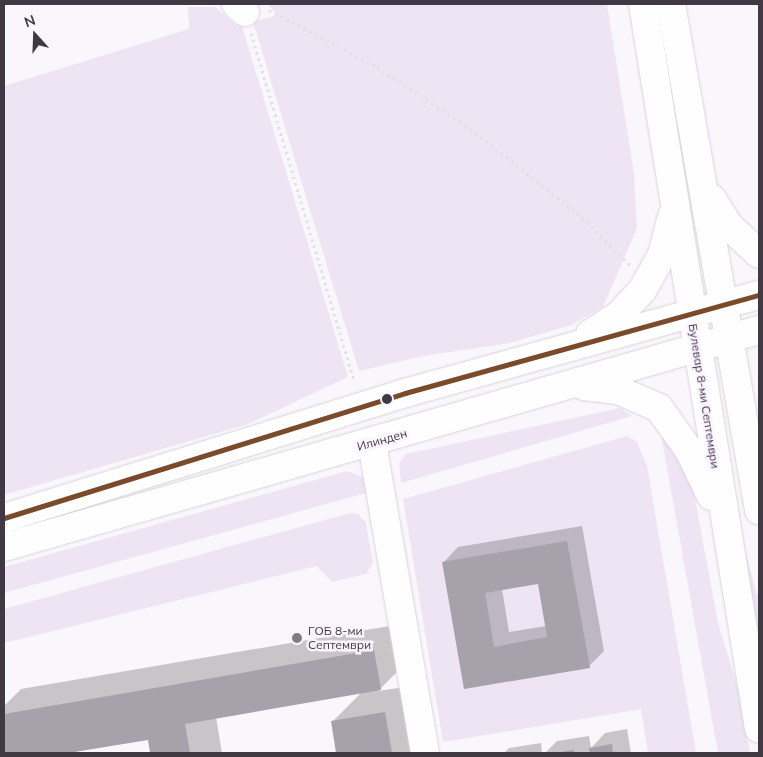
<!DOCTYPE html>
<html>
<head>
<meta charset="utf-8">
<style>
  body { margin:0 }
  #map { position:relative; width:763px; height:757px; overflow:hidden; background:#faf7fc; font-family:Mulish,sans-serif }
  div>[style] { position:absolute }
  .green>* { inset:0; background:#eee4f4 }
  .shadow>* { inset:0; background:#0003 }
  .building>* { inset:0; background:#a6a1aa }
  .path>* { height:3px; margin-top:-1.5px; transform-origin:0; background:repeating-linear-gradient(90deg,#e1e0e2 0 2.5px,transparent 0 6.5px) }
  .roads { filter:drop-shadow(0 0 1px #d7d3da) drop-shadow(0 0 1px #d7d3da) }
  .minor>* { height:28px; margin:-14px; padding:0 14px; transform-origin:14px; border-radius:14px; background:#fefeff }
  .bus-1>* { height:5px; margin:-2.5px; padding:0 2.5px; transform-origin:2.5px; border-radius:2.5px; background:#7a4b2a }
  .dots>* { width:14px; height:14px; translate:-50% -50%; box-sizing:border-box; border:2px solid #fbf4ff; border-radius:50% }
  span { translate:-50% -50%; white-space:nowrap; text-align:center; line-height:1.15; -webkit-text-stroke:5px #fbf4ff; paint-order:stroke }
  .street-label { font-size:12px; color:#403944 }
  .poi-label { font-size:12px; color:#403944 }
  .left { translate:0 -50%; text-align:left }
  .frame { position:absolute; inset:0; border:5px solid #403944; pointer-events:none }
  .north { position:absolute; left:10px; top:10px; width:50px; height:50px; -webkit-text-stroke:4px #fbf4ff; paint-order:stroke; rotate:340deg; font-size:14px; font-weight:700; line-height:20px; text-align:center; color:#403944 }
  .north::after { content:''; display:block; margin:auto; width:18px; height:22px; background:#403944; clip-path:polygon(50% 0,100% 100%,50% 72%,0 100%) }
</style>
</head>
<body>
<div id="map">
  <div class="green">
    <i style="clip-path:polygon(268px 4px,607px 4px,634px 174px,637px 228px,603px 307px,571px 325px,510px 343px,424px 356px,359px 371px,253px 22px,277px 15px)"></i>
    <i style="clip-path:polygon(188px 7px,215px 7px,236px 25px,241px 23px,348px 377px,248px 424px,4px 495px,4px 86px,189px 29px)"></i>
    <i style="clip-path:polygon(620px 408px,632px 416px,401px 483px,399px 463px,406px 454px)"></i>
    <i style="clip-path:polygon(660px 429px,693px 488px,718px 623px,739px 692px,750px 753px,718px 753px)"></i>
    <i style="clip-path:polygon(627px 436px,637px 442px,647px 466px,696px 753px,648px 753px,641px 709px,443px 742px,403px 499px)"></i>
    <i style="clip-path:polygon(347px 471px,365px 478px,366px 493px,4px 593px,4px 567px)"></i>
    <i style="clip-path:polygon(350px 513px,358px 514px,366px 523px,373px 563px,366px 574px,332px 582px,317px 566px,4px 643px,4px 609px)"></i>
    <i style="clip-path:polygon(740px 534px,759px 601px,759px 647px)"></i>
  </div>
  <div class="shadow">
    <i style="clip-path:polygon(evenodd,582px 526px,604px 651px,589px 666px,465px 688px,443px 563px,458px 547px,582px 526px,539px 583px,546px 626px,509px 632px,502px 589px,539px 583px)"></i>
    <i style="clip-path:polygon(401px 624px,407px 662px,378px 691px,411px 686px,423px 753px,337px 753px,332px 722px,361px 693px,216px 717px,222px 753px,146px 753px,151px 752px,149px 738px,69px 753px,4px 753px,4px 706px,21px 689px)"></i>
    <i style="clip-path:polygon(627px 729px,631px 753px,545px 753px,557px 741px,589px 736px,591px 748px,605px 733px)"></i>
    <i style="clip-path:polygon(541px 743px,542px 753px,504px 753px,509px 748px)"></i>
  </div>
  <div class="building">
    <i style="clip-path:polygon(evenodd,567px 541px,590px 668px,464px 689px,442px 562px,567px 541px,538px 584px,547px 637px,494px 647px,485px 593px,538px 584px)"></i>
    <i style="clip-path:polygon(374px 650px,381px 690px,185px 724px,190px 753px,150px 753px,148px 740px,68px 753px,4px 753px,4px 714px)"></i>
    <i style="clip-path:polygon(385px 712px,392px 753px,336px 753px,331px 721px)"></i>
    <i style="clip-path:polygon(612px 744px,613px 753px,590px 753px,589px 748px)"></i>
    <i style="clip-path:polygon(574px 750px,574px 753px,561px 753px,561px 752px)"></i>
  </div>
  <div class="path">
    <i style="left:269px;top:10px;width:122px;rotate:27.8deg"></i>
    <i style="left:377px;top:67px;width:105px;rotate:33.4deg"></i>
    <i style="left:465px;top:125px;width:142px;rotate:38.2deg"></i>
    <i style="left:577px;top:213px;width:74px;rotate:44.5deg"></i>
    <i style="left:251px;top:33px;width:362px;rotate:73.5deg"></i>
  </div>
  <div class="roads">
    <div class="minor">
      <i style="left:236px;top:4px;width:12px;rotate:42deg"></i>
      <i style="left:643px;top:4px;width:734px;rotate:80.91deg"></i>
      <i style="left:671px;top:4px;width:514px;rotate:80.13deg"></i>
      <i style="left:712px;top:199px;width:31px;rotate:58deg"></i>
      <i style="left:728px;top:225px;width:42px;rotate:43.1deg"></i>
      <i style="left:590px;top:334px;width:35px;rotate:-33deg"></i>
      <i style="left:619px;top:315px;width:35px;rotate:-47deg"></i>
      <i style="left:643px;top:289px;width:39px;rotate:-61deg"></i>
      <i style="left:662px;top:255px;width:40px;rotate:-75.6deg"></i>
      <i style="left:584px;top:386px;width:34px;rotate:7deg"></i>
      <i style="left:618px;top:390px;width:45px;rotate:23.7deg"></i>
      <i style="left:659px;top:408px;width:52px;rotate:54.5deg"></i>
      <i style="left:689px;top:450px;width:51px;rotate:64.4deg"></i>
      <i style="left:372px;top:443px;width:314px;rotate:80.3deg"></i>
      <i style="left:4px;top:518px;width:420px;rotate:-17.3deg"></i>
      <i style="left:405px;top:393px;width:367px;rotate:-15.5deg"></i>
      <i style="left:4px;top:547px;width:786px;rotate:-16.04deg"></i>
    </div>
  </div>
  <div class="bus-1">
    <i style="left:4px;top:518px;width:420px;rotate:-17.3deg"></i>
    <i style="left:405px;top:393px;width:367px;rotate:-15.5deg"></i>
  </div>
  <div class="dots">
    <i style="left:387px;top:399px;background:#403944"></i>
    <i style="left:297px;top:638px;background:#817c84"></i>
  </div>
  <div class="street-label">
    <span style="left:704px;top:396px;rotate:81deg">Булевар 8-ми Септември</span>
    <span style="left:382px;top:440px;rotate:-16deg">Илинден</span>
  </div>
  <div class="poi-label">
    <span class="left" style="left:308px;top:638px">ГОБ 8-ми<br>Септември</span>
  </div>
  <div class="frame"></div>
  <div class="north">N</div>
</div>
</body>
</html>
